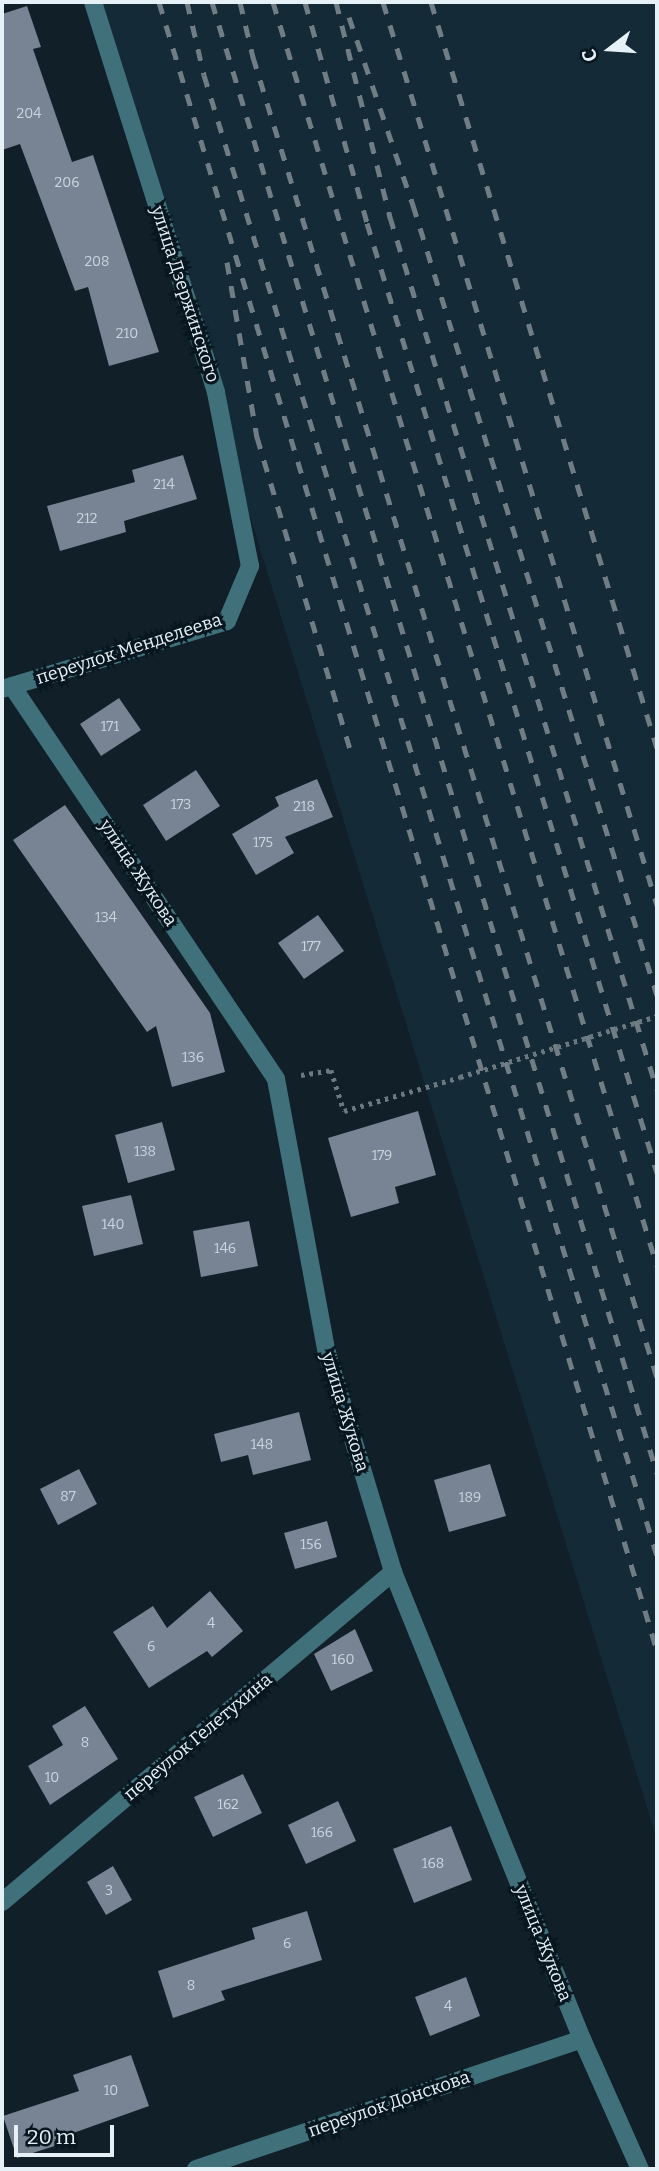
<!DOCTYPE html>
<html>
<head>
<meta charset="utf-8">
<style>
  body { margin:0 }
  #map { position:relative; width:659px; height:2171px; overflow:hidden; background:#101f28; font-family:Bitter,serif }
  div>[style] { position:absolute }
  .built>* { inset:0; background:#142b37 }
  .building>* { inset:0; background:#788393 }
  .path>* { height:4.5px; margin-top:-2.25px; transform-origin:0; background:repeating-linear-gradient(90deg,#6b7880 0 3.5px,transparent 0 8.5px) }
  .minor>* { height:18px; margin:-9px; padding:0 9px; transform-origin:9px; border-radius:9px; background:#40717b }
  .rail>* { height:5px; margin-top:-2.5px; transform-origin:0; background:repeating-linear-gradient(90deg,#717d85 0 12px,transparent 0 24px) }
  .path-bridge>* { height:4.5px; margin-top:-2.25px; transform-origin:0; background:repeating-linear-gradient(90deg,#6b7880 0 3.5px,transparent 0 8.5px) }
  span { translate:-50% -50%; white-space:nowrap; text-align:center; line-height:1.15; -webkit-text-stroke:6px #07161f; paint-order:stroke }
  .number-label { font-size:14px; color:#cad5de }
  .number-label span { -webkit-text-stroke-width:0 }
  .street-label { font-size:18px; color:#e6f0f7 }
  .frame { position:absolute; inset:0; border:4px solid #e6f0f7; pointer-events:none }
  .north { position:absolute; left:575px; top:14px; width:70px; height:70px; -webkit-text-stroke:5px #07161f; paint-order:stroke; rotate:253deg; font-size:19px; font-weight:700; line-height:28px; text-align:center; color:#e6f0f7 }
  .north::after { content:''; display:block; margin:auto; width:24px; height:32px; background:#e6f0f7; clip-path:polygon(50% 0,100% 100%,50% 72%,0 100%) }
  .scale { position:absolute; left:14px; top:2125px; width:100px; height:32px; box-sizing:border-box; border:4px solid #e6f0f7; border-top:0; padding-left:9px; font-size:21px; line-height:24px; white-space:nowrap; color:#e6f0f7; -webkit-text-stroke:5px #07161f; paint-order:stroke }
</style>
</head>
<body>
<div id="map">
  <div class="built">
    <i style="clip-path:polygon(92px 2px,657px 2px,657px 1840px)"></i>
  </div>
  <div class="building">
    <i style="clip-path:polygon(27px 6px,41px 47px,33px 49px,72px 162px,93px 155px,159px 352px,109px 366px,88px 287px,75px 291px,20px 144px,2px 150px,2px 14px)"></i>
    <i style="clip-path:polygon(183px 455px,197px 499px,124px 521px,126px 532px,60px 551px,47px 506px,135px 482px,132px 470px)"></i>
    <i style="clip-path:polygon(119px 698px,141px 730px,101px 756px,80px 724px)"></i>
    <i style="clip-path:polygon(196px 770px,220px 806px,166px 841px,143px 805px)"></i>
    <i style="clip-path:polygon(317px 779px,333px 817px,285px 837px,294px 853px,256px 875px,232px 834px,279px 806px,275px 797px)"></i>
    <i style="clip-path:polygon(65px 805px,210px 1013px,225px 1072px,172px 1087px,156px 1026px,147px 1032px,13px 840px)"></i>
    <i style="clip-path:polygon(318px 915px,344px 951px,304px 979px,278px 943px)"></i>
    <i style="clip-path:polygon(418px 1111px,436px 1175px,395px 1187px,399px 1203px,351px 1217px,328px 1138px)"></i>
    <i style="clip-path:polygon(162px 1122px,175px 1170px,128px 1183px,115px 1135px)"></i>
    <i style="clip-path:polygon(131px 1195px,143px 1244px,94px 1256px,82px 1206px)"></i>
    <i style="clip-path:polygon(249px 1221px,258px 1266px,201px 1277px,193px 1231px)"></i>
    <i style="clip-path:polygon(299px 1412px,311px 1460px,253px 1475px,248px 1455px,221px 1462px,214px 1434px)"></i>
    <i style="clip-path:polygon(490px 1464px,506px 1516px,449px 1532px,434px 1480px)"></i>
    <i style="clip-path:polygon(79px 1469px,97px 1504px,58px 1525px,40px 1489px)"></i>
    <i style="clip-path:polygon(327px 1521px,337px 1557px,295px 1569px,284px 1533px)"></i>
    <i style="clip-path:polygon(210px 1591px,243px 1631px,212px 1657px,207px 1651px,149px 1688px,113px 1632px,153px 1606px,167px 1628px)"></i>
    <i style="clip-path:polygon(355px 1629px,373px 1671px,331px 1691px,314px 1654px)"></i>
    <i style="clip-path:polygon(85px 1706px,118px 1759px,50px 1805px,28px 1766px,63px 1745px,52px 1726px)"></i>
    <i style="clip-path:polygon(243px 1774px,262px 1813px,213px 1837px,194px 1797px)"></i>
    <i style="clip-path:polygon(338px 1801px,356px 1841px,306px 1864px,288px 1825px)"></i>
    <i style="clip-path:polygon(451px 1826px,472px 1880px,414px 1903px,393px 1849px)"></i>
    <i style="clip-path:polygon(113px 1866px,132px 1900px,106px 1915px,87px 1882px)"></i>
    <i style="clip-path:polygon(307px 1911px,322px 1960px,221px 1991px,225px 2000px,173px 2018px,158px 1971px,255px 1939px,252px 1928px)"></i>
    <i style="clip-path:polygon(466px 1977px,480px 2016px,430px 2036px,415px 1997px)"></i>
    <i style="clip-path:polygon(131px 2055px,149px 2106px,62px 2137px,64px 2143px,17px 2158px,3px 2116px,79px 2091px,73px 2075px)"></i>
  </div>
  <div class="path">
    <i style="left:301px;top:1075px;width:30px;rotate:-9deg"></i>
    <i style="left:331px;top:1070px;width:43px;rotate:72.4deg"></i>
    <i style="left:344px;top:1111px;width:121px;rotate:-16.3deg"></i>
  </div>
  <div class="minor">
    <i style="left:12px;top:686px;width:473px;rotate:56.1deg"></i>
    <i style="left:276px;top:1079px;width:279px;rotate:79.5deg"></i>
    <i style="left:327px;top:1353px;width:229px;rotate:73.2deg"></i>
    <i style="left:393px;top:1572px;width:504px;rotate:67.97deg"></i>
    <i style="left:582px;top:2039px;width:142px;rotate:66deg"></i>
    <i style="left:2px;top:689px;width:235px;rotate:-16.8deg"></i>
    <i style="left:227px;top:621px;width:60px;rotate:-67.3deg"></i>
    <i style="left:250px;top:566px;width:177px;rotate:-101.1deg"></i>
    <i style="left:216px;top:392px;width:409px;rotate:-107.5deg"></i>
    <i style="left:2px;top:1902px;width:512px;rotate:-40.16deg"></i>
    <i style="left:196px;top:2169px;width:407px;rotate:-18.6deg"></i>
  </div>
  <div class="rail">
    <i style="left:159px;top:2px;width:1722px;rotate:73.19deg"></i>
    <i style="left:187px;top:2px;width:75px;rotate:76.9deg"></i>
    <i style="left:204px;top:75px;width:1549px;rotate:72.99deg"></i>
    <i style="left:212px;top:2px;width:1537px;rotate:73.17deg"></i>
    <i style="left:240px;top:2px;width:57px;rotate:76.7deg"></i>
    <i style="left:253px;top:57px;width:1381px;rotate:72.99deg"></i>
    <i style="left:273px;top:2px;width:1321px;rotate:73.1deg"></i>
    <i style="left:305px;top:2px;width:230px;rotate:74.3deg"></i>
    <i style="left:367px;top:223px;width:993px;rotate:73.02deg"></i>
    <i style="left:336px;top:2px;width:222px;rotate:75.9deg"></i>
    <i style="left:390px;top:217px;width:913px;rotate:72.99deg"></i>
    <i style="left:383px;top:2px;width:944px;rotate:73.12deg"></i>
    <i style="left:431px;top:2px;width:779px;rotate:73.15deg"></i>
    <i style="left:349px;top:17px;width:199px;rotate:71.2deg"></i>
    <i style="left:413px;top:205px;width:827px;rotate:72.84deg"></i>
    <i style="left:227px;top:262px;width:178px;rotate:80.3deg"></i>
    <i style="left:257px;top:437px;width:333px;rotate:73.4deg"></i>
  </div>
  <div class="path-bridge">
    <i style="left:460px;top:1077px;width:206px;rotate:-17.2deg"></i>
  </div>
  <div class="number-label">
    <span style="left:29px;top:114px">204</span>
    <span style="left:67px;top:183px">206</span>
    <span style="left:97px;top:262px">208</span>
    <span style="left:127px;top:334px">210</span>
    <span style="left:164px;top:485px">214</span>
    <span style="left:87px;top:519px">212</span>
    <span style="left:110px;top:727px">171</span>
    <span style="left:181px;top:805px">173</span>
    <span style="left:304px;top:807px">218</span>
    <span style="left:263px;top:843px">175</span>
    <span style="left:106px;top:918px">134</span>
    <span style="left:311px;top:947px">177</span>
    <span style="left:193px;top:1058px">136</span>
    <span style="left:145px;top:1152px">138</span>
    <span style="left:382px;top:1156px">179</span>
    <span style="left:113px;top:1225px">140</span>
    <span style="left:225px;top:1249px">146</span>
    <span style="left:262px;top:1445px">148</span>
    <span style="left:68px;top:1497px">87</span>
    <span style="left:470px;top:1498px">189</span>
    <span style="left:311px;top:1545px">156</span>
    <span style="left:211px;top:1624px">4</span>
    <span style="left:151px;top:1647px">6</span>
    <span style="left:343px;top:1660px">160</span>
    <span style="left:85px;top:1743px">8</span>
    <span style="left:52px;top:1778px">10</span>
    <span style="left:228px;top:1805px">162</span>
    <span style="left:322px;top:1833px">166</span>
    <span style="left:433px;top:1864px">168</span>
    <span style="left:109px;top:1891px">3</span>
    <span style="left:287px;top:1944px">6</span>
    <span style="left:191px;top:1986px">8</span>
    <span style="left:448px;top:2007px">4</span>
    <span style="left:111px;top:2091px">10</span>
  </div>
  <div class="street-label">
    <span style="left:185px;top:294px;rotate:72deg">улица Дзержинского</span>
    <span style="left:129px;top:649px;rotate:-18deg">переулок Менделеева</span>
    <span style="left:138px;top:873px;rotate:56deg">улица Жукова</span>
    <span style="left:345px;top:1412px;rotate:73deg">улица Жукова</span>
    <span style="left:198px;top:1737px;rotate:-40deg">переулок Гелетухина</span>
    <span style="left:543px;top:1943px;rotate:68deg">улица Жукова</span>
    <span style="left:389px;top:2104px;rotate:-19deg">переулок Донскова</span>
  </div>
  <div class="frame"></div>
  <div class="north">С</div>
  <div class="scale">20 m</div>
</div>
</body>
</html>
